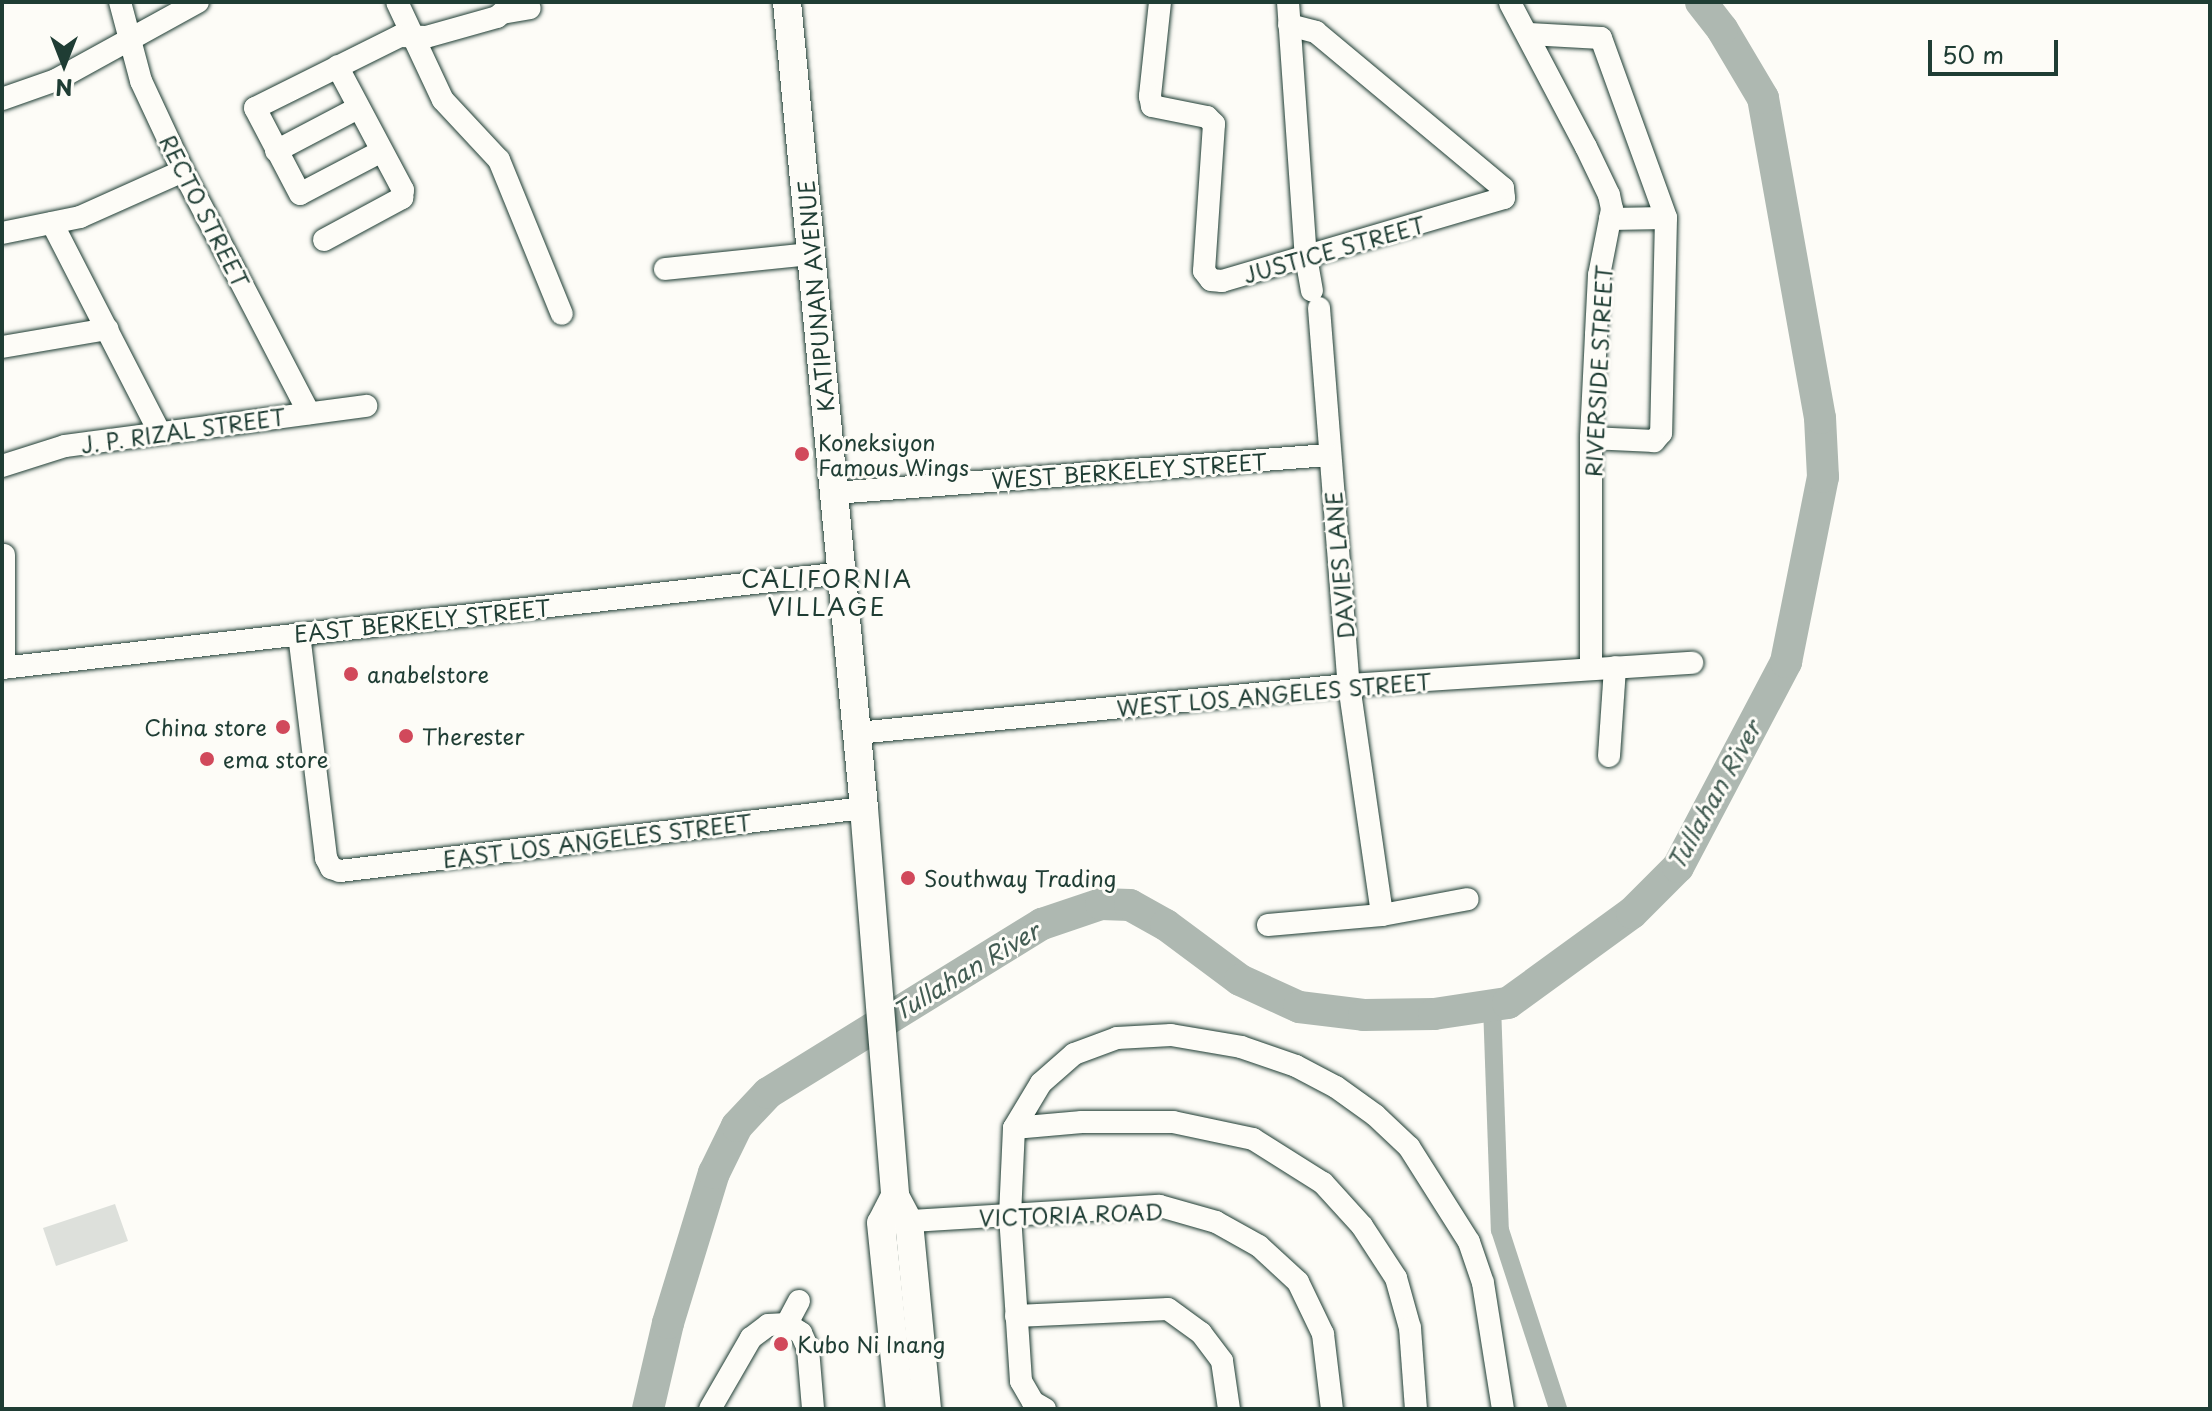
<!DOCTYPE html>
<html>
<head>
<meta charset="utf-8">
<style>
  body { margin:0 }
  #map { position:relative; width:2212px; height:1411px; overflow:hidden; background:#fdfcf7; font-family:"Playpen Sans",sans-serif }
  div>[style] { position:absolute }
  .green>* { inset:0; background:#dde0db }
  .canal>* { height:18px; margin:-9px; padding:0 9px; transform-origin:9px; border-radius:9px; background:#aeb8b1 }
  .river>* { height:32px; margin:-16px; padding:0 16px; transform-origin:16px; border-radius:16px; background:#aeb8b1 }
  .roads { filter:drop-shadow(0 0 2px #1f3d34) drop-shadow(0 0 2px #1f3d34) }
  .minor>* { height:22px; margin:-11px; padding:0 11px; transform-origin:11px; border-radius:11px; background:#fdfcf7 }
  .major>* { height:28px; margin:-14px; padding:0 14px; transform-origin:14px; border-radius:14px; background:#fdfcf7 }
  .dots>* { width:22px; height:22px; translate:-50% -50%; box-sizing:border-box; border:4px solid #fdfcf7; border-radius:50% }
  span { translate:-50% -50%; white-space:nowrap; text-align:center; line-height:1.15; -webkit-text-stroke:6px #fdfcf7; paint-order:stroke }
  .street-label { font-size:22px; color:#1f3d34 }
  .poi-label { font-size:22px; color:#1f3d34 }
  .left { translate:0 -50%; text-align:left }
  .right { translate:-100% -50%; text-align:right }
  .neighbourhood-label { font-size:24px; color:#1f3d34; letter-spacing:2px }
  .water-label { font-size:24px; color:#435c53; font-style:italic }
  .frame { position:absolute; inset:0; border:4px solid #1f3d34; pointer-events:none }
  .north { position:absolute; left:24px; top:24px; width:80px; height:80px; -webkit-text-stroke:6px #fdfcf7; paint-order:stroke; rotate:180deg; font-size:22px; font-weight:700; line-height:32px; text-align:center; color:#1f3d34 }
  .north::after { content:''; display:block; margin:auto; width:28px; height:36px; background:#1f3d34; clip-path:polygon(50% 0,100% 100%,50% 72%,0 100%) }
  .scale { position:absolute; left:1928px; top:40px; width:130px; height:36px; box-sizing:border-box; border:4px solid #1f3d34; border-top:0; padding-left:10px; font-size:24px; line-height:28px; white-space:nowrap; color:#1f3d34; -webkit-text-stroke:6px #fdfcf7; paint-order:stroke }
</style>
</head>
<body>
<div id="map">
  <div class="green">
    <i style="clip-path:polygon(115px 1204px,128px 1241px,56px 1266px,43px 1228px)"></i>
  </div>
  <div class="canal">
    <i style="left:1492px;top:1005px;width:225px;rotate:88deg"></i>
    <i style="left:1500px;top:1230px;width:188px;rotate:72deg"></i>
  </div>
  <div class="river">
    <i style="left:648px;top:1409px;width:88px;rotate:-76.9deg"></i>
    <i style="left:668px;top:1323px;width:157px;rotate:-73deg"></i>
    <i style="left:714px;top:1173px;width:52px;rotate:-63.9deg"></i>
    <i style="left:737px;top:1126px;width:45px;rotate:-46.8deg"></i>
    <i style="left:768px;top:1093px;width:322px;rotate:-31.7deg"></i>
    <i style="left:1042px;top:924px;width:62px;rotate:-18.7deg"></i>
    <i style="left:1101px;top:904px;width:29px;rotate:2deg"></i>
    <i style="left:1130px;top:905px;width:41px;rotate:29.1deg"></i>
    <i style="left:1166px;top:925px;width:92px;rotate:36.6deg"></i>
    <i style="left:1240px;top:980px;width:65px;rotate:24.6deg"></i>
    <i style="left:1299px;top:1007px;width:65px;rotate:7deg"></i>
    <i style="left:1364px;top:1015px;width:70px;rotate:-0.8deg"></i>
    <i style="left:1434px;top:1014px;width:75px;rotate:-8.5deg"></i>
    <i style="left:1508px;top:1003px;width:153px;rotate:-36deg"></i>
    <i style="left:1632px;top:913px;width:65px;rotate:-45deg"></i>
    <i style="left:1678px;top:867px;width:232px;rotate:-62.2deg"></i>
    <i style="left:1786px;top:662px;width:189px;rotate:-78.7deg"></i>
    <i style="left:1823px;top:477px;width:59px;rotate:-92.9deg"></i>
    <i style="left:1820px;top:418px;width:325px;rotate:-100.1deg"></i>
    <i style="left:1763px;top:98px;width:80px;rotate:-120.7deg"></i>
    <i style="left:1722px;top:29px;width:34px;rotate:-128deg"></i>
  </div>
  <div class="roads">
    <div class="minor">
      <i style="left:120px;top:2px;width:82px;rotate:75.1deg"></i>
      <i style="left:141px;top:81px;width:99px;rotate:65deg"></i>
      <i style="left:183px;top:171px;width:273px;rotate:62.5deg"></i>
      <i style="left:397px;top:2px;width:108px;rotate:64.9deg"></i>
      <i style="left:443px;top:100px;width:82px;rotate:47deg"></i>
      <i style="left:499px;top:160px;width:166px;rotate:67.8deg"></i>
      <i style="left:1160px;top:2px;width:95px;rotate:96.1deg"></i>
      <i style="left:1150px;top:96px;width:10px;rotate:79deg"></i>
      <i style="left:1152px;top:106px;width:56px;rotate:11.3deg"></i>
      <i style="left:1207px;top:117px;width:10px;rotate:45deg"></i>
      <i style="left:1214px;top:124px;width:147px;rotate:93.9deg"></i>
      <i style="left:1204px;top:271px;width:11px;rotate:52deg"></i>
      <i style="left:1211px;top:280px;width:11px;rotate:5deg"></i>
      <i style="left:1222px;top:281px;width:294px;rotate:-16.4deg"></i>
      <i style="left:1504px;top:198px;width:10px;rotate:-96deg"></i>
      <i style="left:1503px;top:188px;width:244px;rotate:-140.2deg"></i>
      <i style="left:1316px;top:32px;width:28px;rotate:-165deg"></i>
      <i style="left:1288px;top:2px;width:256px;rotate:86deg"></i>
      <i style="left:1306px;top:257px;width:34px;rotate:80deg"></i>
      <i style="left:1510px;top:3px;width:163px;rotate:62.2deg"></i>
      <i style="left:1586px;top:147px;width:53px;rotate:64.4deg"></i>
      <i style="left:1609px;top:195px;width:14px;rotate:78deg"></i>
      <i style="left:1612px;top:209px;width:67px;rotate:101.1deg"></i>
      <i style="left:1599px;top:275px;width:60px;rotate:92.9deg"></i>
      <i style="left:1596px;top:335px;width:103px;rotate:92.8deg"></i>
      <i style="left:1591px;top:438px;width:230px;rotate:90deg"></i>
      <i style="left:1529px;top:34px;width:72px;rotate:3.2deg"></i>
      <i style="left:1601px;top:38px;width:191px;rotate:70.1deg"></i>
      <i style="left:1666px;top:218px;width:215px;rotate:91.3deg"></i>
      <i style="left:1661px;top:433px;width:11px;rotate:131deg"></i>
      <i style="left:1654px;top:441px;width:63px;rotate:-177.3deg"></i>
      <i style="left:2px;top:99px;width:57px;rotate:-19.4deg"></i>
      <i style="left:56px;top:80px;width:162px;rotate:-28.8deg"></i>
      <i style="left:276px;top:151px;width:93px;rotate:-27.7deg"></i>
      <i style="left:380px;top:152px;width:90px;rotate:152.3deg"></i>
      <i style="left:300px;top:194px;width:97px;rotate:-117.6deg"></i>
      <i style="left:255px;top:108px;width:162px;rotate:-26.4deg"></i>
      <i style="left:400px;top:36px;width:26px;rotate:2deg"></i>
      <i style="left:426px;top:37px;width:74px;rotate:-15.7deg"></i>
      <i style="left:497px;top:17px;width:6px;rotate:-39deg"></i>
      <i style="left:502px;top:13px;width:28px;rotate:-10deg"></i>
      <i style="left:1610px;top:219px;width:56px;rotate:-1deg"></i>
      <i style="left:52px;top:223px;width:236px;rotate:62.8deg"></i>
      <i style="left:2px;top:233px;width:80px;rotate:-11.6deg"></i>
      <i style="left:80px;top:217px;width:113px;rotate:-24.1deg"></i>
      <i style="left:324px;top:240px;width:89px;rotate:-28.3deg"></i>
      <i style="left:402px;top:198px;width:8px;rotate:-83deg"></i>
      <i style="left:403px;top:190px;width:140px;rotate:-118deg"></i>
      <i style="left:665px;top:269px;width:147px;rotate:-5.9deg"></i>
      <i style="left:1319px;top:308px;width:378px;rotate:85.5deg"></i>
      <i style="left:1349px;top:685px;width:232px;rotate:81.8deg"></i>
      <i style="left:2px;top:347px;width:107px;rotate:-9.7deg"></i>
      <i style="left:2px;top:466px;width:66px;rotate:-17.6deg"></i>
      <i style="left:65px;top:446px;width:304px;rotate:-7.6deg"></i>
      <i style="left:834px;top:493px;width:496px;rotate:-4.4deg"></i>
      <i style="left:4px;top:555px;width:113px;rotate:90deg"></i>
      <i style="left:299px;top:634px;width:226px;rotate:83.1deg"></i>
      <i style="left:326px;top:858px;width:11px;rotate:63deg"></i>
      <i style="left:331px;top:868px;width:9px;rotate:18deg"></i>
      <i style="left:340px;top:871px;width:528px;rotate:-6.86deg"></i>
      <i style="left:2px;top:668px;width:845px;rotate:-6.45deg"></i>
      <i style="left:857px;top:733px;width:494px;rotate:-5.6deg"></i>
      <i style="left:1349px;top:685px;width:344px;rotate:-3.7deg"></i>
      <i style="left:1609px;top:756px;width:89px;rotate:-86.1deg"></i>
      <i style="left:1268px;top:925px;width:114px;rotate:-5deg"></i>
      <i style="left:1382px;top:915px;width:87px;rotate:-10.5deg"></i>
      <i style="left:1014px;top:1128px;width:68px;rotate:-5deg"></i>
      <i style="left:1082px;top:1122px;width:91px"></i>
      <i style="left:1173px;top:1122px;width:82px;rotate:12deg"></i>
      <i style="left:1253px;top:1139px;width:83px;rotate:32.2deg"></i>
      <i style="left:1323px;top:1183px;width:58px;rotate:47.8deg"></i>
      <i style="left:1362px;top:1226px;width:62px;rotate:56.8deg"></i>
      <i style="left:1396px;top:1278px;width:52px;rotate:74.4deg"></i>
      <i style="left:1410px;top:1328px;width:81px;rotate:85.8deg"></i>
      <i style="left:895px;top:1222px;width:265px;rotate:-3.5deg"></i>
      <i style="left:1160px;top:1206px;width:58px;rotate:15.9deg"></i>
      <i style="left:1216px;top:1222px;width:49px;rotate:29.2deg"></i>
      <i style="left:1259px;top:1246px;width:53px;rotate:42.7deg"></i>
      <i style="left:1298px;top:1282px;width:58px;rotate:64.3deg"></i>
      <i style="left:1323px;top:1334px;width:76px;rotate:83.2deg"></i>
      <i style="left:799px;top:1301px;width:26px;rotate:118deg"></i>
      <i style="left:787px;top:1324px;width:17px;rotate:33deg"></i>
      <i style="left:801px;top:1333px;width:17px;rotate:66deg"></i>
      <i style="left:808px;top:1349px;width:60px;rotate:85.2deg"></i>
      <i style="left:1016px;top:1316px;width:152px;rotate:-2.6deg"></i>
      <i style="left:1168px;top:1309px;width:41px;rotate:36deg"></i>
      <i style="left:1201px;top:1333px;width:35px;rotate:53deg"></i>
      <i style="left:1222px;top:1361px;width:49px;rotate:81.7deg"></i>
      <i style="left:710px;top:1409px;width:82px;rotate:-60deg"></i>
      <i style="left:751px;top:1338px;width:21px;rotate:-37deg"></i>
      <i style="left:768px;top:1325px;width:19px;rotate:-3deg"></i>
      <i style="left:1045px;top:1409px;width:14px;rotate:-150deg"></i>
      <i style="left:1033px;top:1402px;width:24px;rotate:-120deg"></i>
      <i style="left:1021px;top:1381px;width:165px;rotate:-93.8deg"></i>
      <i style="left:1010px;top:1216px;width:88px;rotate:-87.4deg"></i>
      <i style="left:1014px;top:1128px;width:52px;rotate:-59deg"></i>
      <i style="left:1041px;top:1083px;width:44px;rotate:-41.3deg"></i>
      <i style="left:1074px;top:1054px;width:46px;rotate:-20.4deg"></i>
      <i style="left:1117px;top:1038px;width:54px;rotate:-3.2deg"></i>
      <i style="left:1171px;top:1035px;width:71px;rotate:9.7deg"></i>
      <i style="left:1241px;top:1047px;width:58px;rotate:19.1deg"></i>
      <i style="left:1296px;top:1066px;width:45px;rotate:27.7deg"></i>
      <i style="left:1336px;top:1087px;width:48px;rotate:35.7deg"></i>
      <i style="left:1375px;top:1115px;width:47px;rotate:43.3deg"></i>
      <i style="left:1409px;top:1147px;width:112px;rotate:57.7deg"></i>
      <i style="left:1469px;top:1242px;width:43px;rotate:71.1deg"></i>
      <i style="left:1483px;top:1283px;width:128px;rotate:81deg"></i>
    </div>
    <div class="major">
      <i style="left:787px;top:2px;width:810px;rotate:84.54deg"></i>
      <i style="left:864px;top:808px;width:389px;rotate:85.4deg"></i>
      <i style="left:895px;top:1196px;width:30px;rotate:62deg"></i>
      <i style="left:909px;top:1222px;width:188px;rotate:84.5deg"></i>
      <i style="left:895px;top:1196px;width:30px;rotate:117deg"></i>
      <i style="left:881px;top:1223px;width:187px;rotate:84.2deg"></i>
    </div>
  </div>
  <div class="dots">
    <i style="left:802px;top:454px;background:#d1495b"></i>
    <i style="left:351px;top:674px;background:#d1495b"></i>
    <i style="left:283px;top:727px;background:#d1495b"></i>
    <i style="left:406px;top:736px;background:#d1495b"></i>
    <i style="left:207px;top:759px;background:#d1495b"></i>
    <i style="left:908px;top:878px;background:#d1495b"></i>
    <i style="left:781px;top:1344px;background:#d1495b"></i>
  </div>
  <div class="street-label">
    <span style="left:205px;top:211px;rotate:63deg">RECTO STREET</span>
    <span style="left:1334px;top:249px;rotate:-16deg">JUSTICE STREET</span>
    <span style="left:815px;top:296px;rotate:-95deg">KATIPUNAN AVENUE</span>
    <span style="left:1598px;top:371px;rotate:-87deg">RIVERSIDE STREET</span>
    <span style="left:183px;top:430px;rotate:-8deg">J. P. RIZAL STREET</span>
    <span style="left:1129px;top:470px;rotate:-4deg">WEST BERKELEY STREET</span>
    <span style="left:1339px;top:565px;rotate:-95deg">DAVIES LANE</span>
    <span style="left:422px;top:620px;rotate:-6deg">EAST BERKELY STREET</span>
    <span style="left:1274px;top:694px;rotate:-5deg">WEST LOS ANGELES STREET</span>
    <span style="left:597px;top:840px;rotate:-7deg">EAST LOS ANGELES STREET</span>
    <span style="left:1071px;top:1214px;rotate:-2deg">VICTORIA ROAD</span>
  </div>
  <div class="poi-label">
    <span class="left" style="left:818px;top:454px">Koneksiyon<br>Famous Wings</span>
    <span class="left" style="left:367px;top:674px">anabelstore</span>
    <span class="right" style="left:267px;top:727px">China store</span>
    <span class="left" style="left:422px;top:736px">Therester</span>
    <span class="left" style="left:223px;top:759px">ema store</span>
    <span class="left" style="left:924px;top:878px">Southway Trading</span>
    <span class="left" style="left:797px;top:1344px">Kubo Ni Inang</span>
  </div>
  <div class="neighbourhood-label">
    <span style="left:827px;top:593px">CALIFORNIA<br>VILLAGE</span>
  </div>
  <div class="water-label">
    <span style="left:1714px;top:795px;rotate:-61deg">Tullahan River</span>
    <span style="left:966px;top:971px;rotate:-31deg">Tullahan River</span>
  </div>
  <div class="frame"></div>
  <div class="north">N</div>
  <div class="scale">50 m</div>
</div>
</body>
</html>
